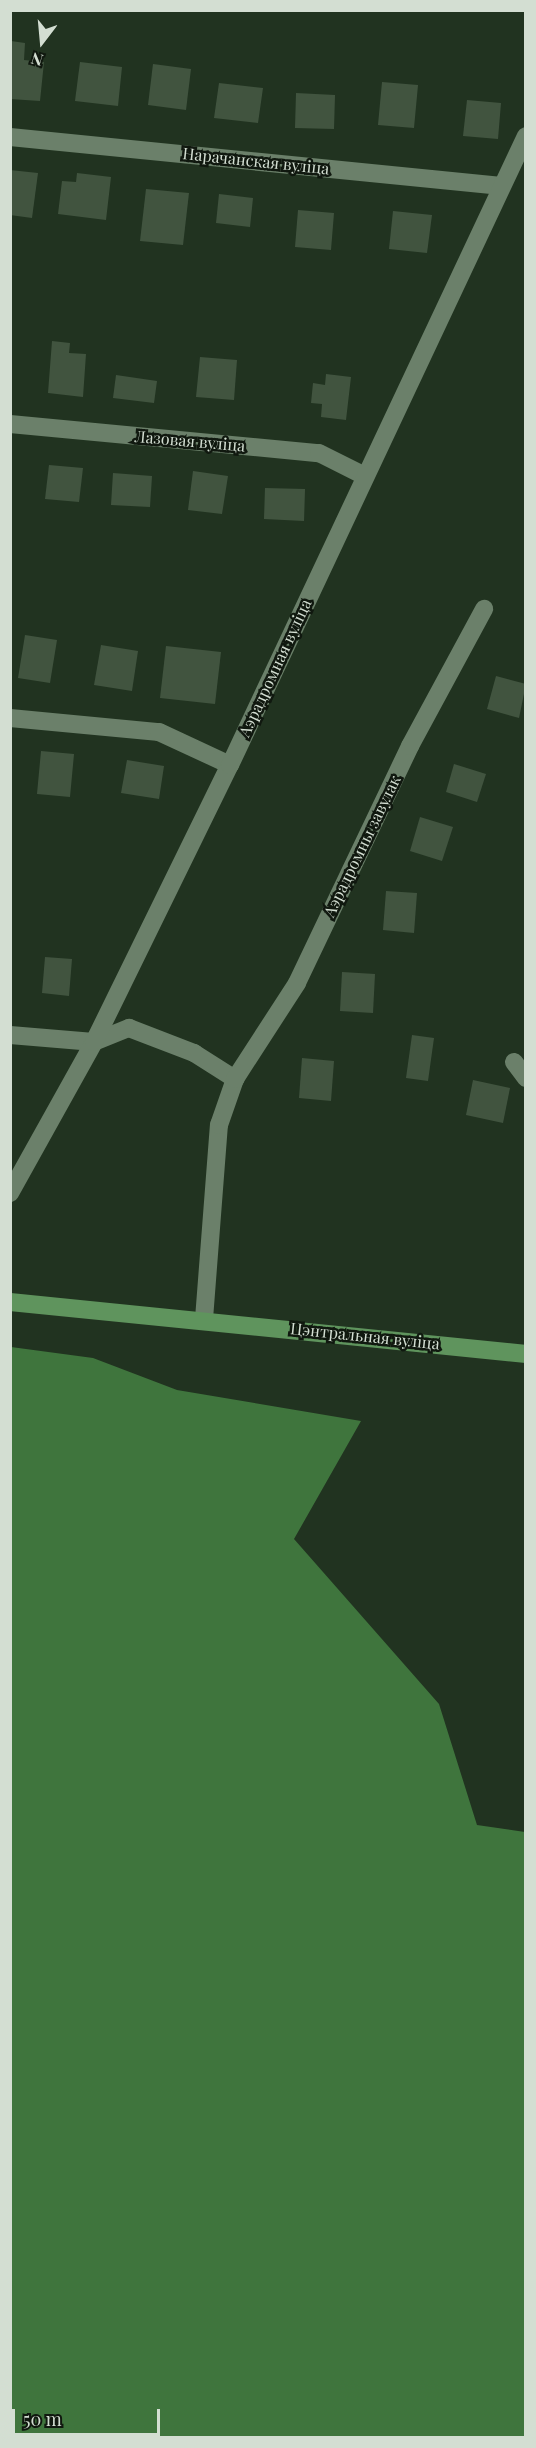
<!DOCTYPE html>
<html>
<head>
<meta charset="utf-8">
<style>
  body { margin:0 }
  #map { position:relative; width:536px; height:2448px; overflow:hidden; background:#213320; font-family:"Playfair Display",serif }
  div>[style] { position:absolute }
  .forest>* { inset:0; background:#3f753d }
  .building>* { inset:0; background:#41543f }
  .minor>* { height:18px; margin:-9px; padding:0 9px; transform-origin:9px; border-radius:9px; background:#6b806a }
  .major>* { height:18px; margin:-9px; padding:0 9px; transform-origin:9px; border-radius:9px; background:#5f945d }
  span { translate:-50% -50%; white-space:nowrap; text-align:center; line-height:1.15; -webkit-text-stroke:5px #10180f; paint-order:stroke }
  .street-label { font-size:16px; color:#d3ded2 }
  .frame { position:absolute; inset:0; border:12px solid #d3ded2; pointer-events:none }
  .north { position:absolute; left:12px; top:12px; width:60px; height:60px; -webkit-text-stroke:4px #10180f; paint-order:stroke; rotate:196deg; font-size:16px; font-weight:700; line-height:24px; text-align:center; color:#d3ded2 }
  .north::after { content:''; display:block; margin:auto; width:21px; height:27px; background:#d3ded2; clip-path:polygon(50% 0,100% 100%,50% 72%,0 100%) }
  .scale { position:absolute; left:12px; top:2409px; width:148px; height:27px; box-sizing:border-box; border:3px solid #d3ded2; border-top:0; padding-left:8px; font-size:18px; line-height:21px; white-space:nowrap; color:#d3ded2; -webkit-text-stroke:4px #10180f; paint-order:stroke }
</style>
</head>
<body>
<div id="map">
  <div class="forest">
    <i style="clip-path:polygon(11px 1347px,93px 1358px,177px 1390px,361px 1421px,294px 1539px,439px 1704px,477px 1825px,525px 1832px,525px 2437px,11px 2437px)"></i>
  </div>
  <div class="building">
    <i style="clip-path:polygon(11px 41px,25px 43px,24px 60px,44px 62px,40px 101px,10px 99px)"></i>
    <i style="clip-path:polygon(80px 62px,122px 67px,118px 106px,75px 101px)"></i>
    <i style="clip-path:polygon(153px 64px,191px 69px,186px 110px,148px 105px)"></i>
    <i style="clip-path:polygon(382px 82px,418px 85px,414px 128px,378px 125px)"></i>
    <i style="clip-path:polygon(219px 83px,263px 88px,258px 123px,214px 118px)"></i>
    <i style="clip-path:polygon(296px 93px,335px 95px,334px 129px,295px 128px)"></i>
    <i style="clip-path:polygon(467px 100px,501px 103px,498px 139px,463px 136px)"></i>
    <i style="clip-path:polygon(10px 170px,38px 173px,32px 218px,10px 215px)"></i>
    <i style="clip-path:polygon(77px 173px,111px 177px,106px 220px,58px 214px,62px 181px,76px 182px)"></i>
    <i style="clip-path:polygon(146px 189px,189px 193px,183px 245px,140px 241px)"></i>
    <i style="clip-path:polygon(219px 194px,253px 198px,250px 227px,216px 223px)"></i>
    <i style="clip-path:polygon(298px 210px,334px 213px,331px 250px,295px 247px)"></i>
    <i style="clip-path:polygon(393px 211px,432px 215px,427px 253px,389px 249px)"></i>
    <i style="clip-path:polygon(52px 341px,70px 343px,69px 353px,86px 354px,83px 397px,48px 393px)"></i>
    <i style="clip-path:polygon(200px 357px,237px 360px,234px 400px,196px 397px)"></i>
    <i style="clip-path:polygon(326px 374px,351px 377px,346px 420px,321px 417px,322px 404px,311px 403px,313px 383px,325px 385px)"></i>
    <i style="clip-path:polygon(116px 375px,157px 381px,154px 403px,113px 398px)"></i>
    <i style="clip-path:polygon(49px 465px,83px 468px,79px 502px,45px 499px)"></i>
    <i style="clip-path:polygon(193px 471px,228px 476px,222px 514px,188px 510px)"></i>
    <i style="clip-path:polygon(113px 473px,152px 476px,150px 507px,111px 505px)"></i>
    <i style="clip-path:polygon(265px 488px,305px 489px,304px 521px,264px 519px)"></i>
    <i style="clip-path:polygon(25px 635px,57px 640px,50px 683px,18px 678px)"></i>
    <i style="clip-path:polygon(101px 645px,138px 651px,132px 691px,94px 685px)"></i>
    <i style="clip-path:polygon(166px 646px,221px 652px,215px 704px,160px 698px)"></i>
    <i style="clip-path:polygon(496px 676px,526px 684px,519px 718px,487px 709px)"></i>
    <i style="clip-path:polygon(41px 751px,74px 754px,70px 797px,37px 794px)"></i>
    <i style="clip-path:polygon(127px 760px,164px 766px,159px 799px,121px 793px)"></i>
    <i style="clip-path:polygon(454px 764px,486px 774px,477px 802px,446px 792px)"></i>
    <i style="clip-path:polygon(420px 817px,453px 827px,442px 861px,410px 851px)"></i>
    <i style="clip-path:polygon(386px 891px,417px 893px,414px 933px,383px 930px)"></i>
    <i style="clip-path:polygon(45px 957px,72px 959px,69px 996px,42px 993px)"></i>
    <i style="clip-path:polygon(342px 972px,375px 974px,373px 1013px,340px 1011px)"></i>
    <i style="clip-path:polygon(412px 1035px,434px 1038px,428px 1081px,406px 1078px)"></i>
    <i style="clip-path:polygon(302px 1058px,334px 1061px,331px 1101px,299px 1098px)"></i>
    <i style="clip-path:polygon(473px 1080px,510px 1088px,503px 1123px,466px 1115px)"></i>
  </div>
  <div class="minor">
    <i style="left:10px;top:137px;width:494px;rotate:5.7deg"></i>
    <i style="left:10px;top:424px;width:310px;rotate:5.4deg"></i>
    <i style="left:319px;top:453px;width:51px;rotate:26.6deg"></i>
    <i style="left:10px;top:718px;width:150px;rotate:5.4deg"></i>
    <i style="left:159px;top:732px;width:78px;rotate:24.9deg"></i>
    <i style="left:10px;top:1035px;width:84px;rotate:4.8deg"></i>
    <i style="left:94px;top:1042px;width:38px;rotate:-22deg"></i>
    <i style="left:129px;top:1028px;width:70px;rotate:21deg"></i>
    <i style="left:194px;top:1053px;width:49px;rotate:32.4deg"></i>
    <i style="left:514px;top:1062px;width:20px;rotate:53deg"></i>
    <i style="left:10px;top:1193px;width:173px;rotate:-60.9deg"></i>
    <i style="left:94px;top:1042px;width:309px;rotate:-63.9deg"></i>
    <i style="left:230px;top:765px;width:695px;rotate:-64.8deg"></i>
    <i style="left:204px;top:1319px;width:195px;rotate:-85.6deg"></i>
    <i style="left:219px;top:1125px;width:49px;rotate:-70.8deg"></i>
    <i style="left:235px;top:1079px;width:114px;rotate:-57.1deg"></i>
    <i style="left:297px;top:983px;width:263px;rotate:-64.5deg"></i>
    <i style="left:410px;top:746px;width:156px;rotate:-61.6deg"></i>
  </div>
  <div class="major">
    <i style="left:10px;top:1302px;width:519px;rotate:5.75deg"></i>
  </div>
  <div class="street-label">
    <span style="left:256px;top:161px;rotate:6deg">Нарачанская вуліца</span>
    <span style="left:190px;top:441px;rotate:5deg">Лазовая вуліца</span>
    <span style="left:275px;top:668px;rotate:-65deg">Аэрадромная вуліца</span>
    <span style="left:362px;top:846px;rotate:-64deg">Аэрадромны завулак</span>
    <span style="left:365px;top:1336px;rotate:6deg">Цэнтральная вуліца</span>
  </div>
  <div class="frame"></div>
  <div class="north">N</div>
  <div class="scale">50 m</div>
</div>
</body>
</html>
